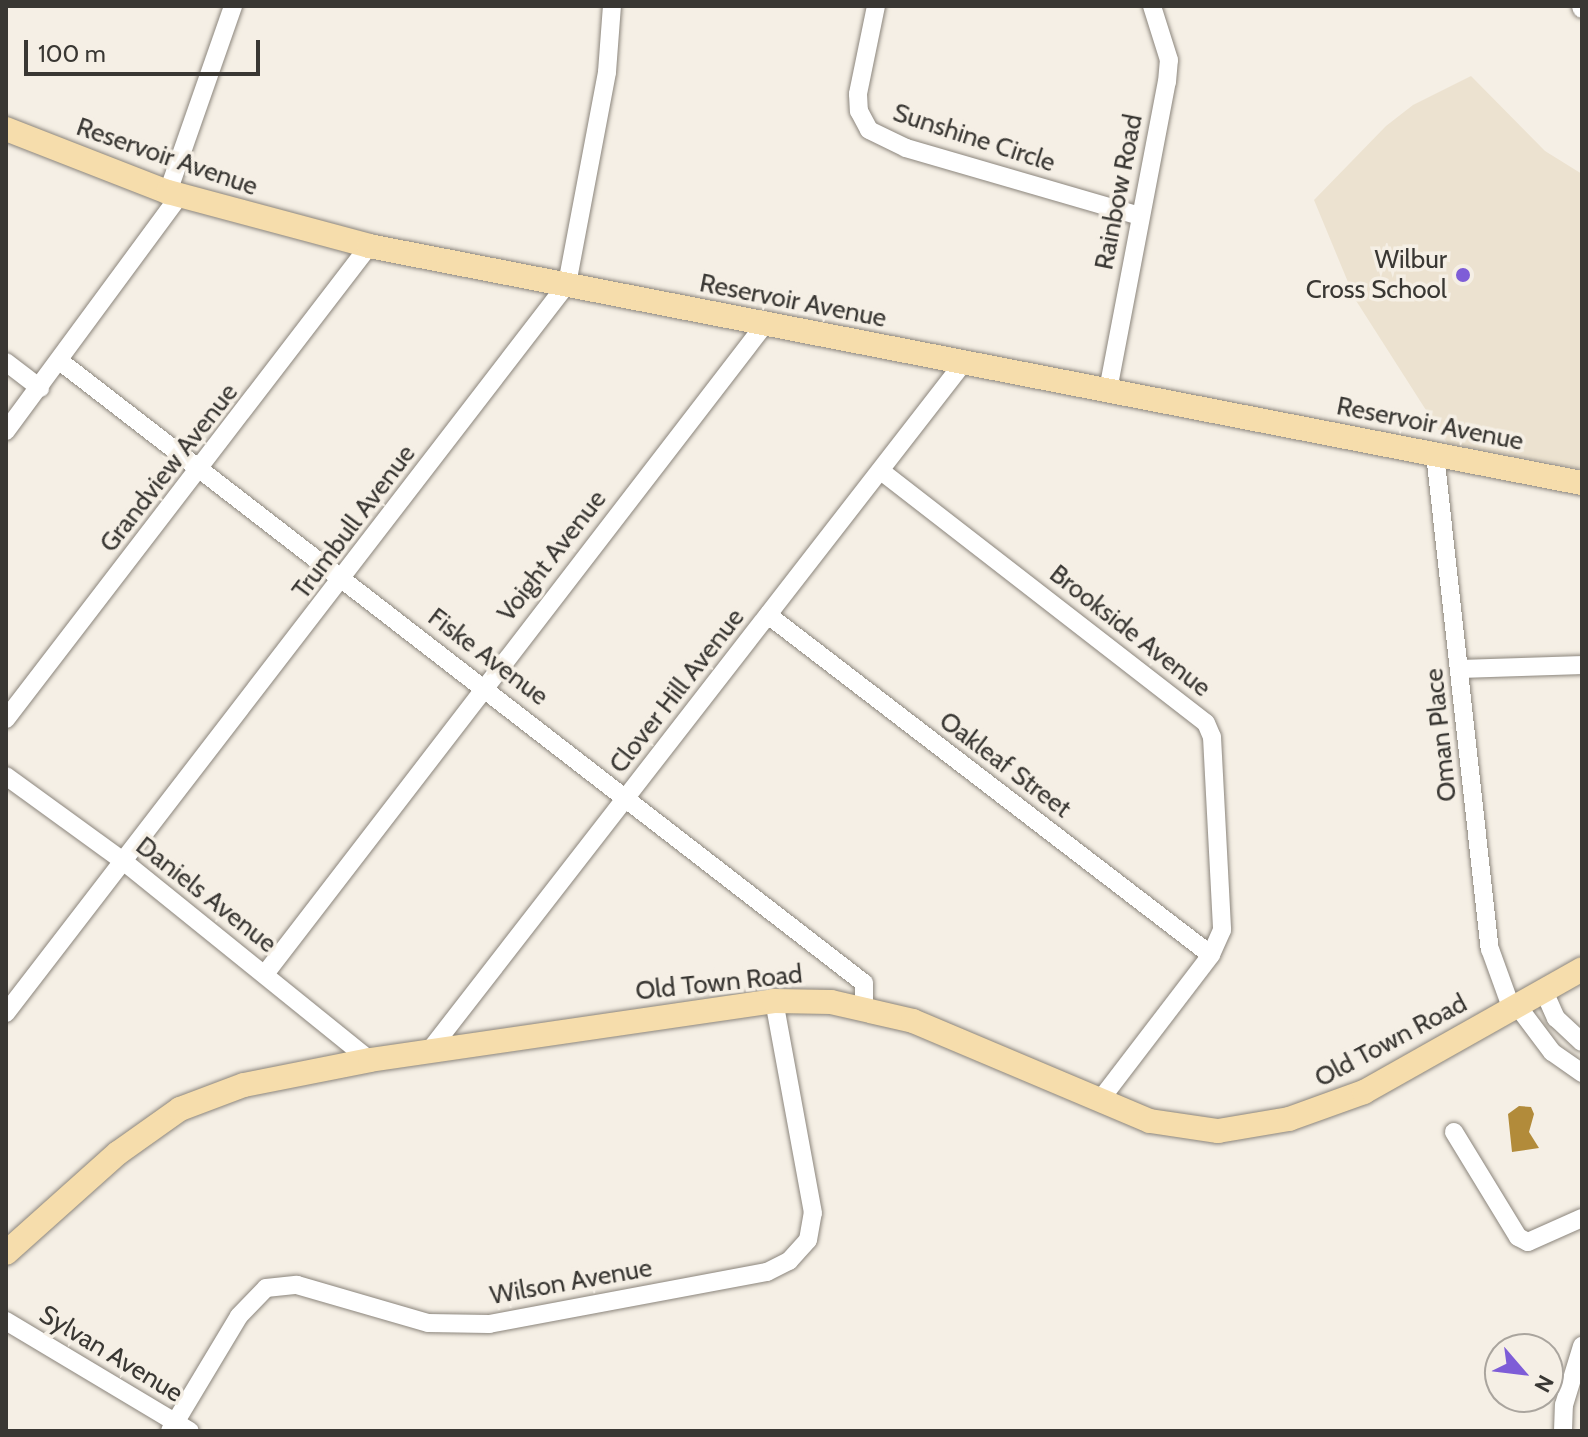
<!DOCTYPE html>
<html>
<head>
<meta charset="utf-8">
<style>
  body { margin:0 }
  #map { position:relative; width:1588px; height:1437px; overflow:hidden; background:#f5efe5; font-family:Cabin,sans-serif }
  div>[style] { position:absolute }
  .built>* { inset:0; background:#ece2d0 }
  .water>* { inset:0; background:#b28b3a }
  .roads { filter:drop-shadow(0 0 2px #8b857c) drop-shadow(0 0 2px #8b857c) }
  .minor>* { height:18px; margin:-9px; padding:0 9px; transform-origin:9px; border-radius:9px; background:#fff }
  .major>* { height:24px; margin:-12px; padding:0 12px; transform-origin:12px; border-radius:12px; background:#f6ddac }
  .dots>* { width:22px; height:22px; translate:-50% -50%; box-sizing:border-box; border:4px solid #f5efe5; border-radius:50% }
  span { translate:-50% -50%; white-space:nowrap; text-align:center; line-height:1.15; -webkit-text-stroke:7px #f5efe5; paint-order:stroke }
  .street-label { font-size:26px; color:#393733 }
  .poi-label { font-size:26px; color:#393733 }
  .right { translate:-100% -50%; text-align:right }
  .frame { position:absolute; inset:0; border:8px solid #393733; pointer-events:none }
  .north { position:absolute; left:1484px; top:1333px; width:80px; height:80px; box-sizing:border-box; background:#f5efe5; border:2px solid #aaa59e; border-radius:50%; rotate:118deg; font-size:22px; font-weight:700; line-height:32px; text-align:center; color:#393733 }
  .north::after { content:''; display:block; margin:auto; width:28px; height:36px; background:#7e5dd7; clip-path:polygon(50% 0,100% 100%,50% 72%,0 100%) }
  .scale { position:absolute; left:24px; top:40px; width:236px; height:36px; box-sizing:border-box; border:4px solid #393733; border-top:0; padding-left:10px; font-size:24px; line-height:28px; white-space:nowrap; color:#393733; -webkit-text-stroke:6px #f5efe5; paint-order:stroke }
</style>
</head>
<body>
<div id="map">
  <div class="built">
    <i style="clip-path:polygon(1471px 76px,1545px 151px,1582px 174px,1582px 469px,1447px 443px,1355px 299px,1314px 200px,1386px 126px,1413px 105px)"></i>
  </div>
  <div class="water">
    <i style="clip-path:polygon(1519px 1106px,1531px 1107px,1534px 1114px,1529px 1132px,1539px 1148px,1512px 1152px,1508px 1114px)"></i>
  </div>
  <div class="roads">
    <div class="minor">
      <i style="left:876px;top:6px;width:90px;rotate:101.6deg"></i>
      <i style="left:858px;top:94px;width:17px;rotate:87deg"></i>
      <i style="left:859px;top:111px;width:21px;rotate:62deg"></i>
      <i style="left:869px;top:130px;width:41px;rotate:25.9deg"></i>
      <i style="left:906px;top:148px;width:244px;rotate:16.2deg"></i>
      <i style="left:1581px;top:6px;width:3px;rotate:72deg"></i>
      <i style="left:168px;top:192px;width:197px;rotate:-70.7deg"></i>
      <i style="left:6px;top:362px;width:43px;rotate:37.4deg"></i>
      <i style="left:61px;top:362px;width:1015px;rotate:37.72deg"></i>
      <i style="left:864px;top:983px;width:23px;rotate:90deg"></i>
      <i style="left:1108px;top:390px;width:314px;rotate:-79.2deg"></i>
      <i style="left:1167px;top:82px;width:22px;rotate:-85deg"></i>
      <i style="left:1169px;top:60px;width:57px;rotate:-107.5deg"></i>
      <i style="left:6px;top:431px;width:293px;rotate:-53.6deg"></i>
      <i style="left:1435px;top:454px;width:498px;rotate:83.7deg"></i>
      <i style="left:1490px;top:949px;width:62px;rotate:70.1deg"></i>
      <i style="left:881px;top:471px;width:411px;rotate:37.8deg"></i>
      <i style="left:1206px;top:723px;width:15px;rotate:67deg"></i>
      <i style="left:1212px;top:737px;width:193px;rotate:87deg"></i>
      <i style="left:1222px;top:930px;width:27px;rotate:114deg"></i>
      <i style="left:1211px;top:955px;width:183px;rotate:127.4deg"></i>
      <i style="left:768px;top:615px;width:558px;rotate:37.51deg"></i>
      <i style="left:1461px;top:669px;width:121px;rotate:-1.9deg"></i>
      <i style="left:6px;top:719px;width:596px;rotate:-52.5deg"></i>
      <i style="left:6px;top:776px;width:145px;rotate:36deg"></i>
      <i style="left:123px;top:861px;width:317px;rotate:38.9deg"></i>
      <i style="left:265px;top:974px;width:820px;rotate:-52.43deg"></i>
      <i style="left:1543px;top:989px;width:32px;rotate:66deg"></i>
      <i style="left:1556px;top:1018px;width:35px;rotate:43deg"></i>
      <i style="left:1516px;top:1004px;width:60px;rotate:53.1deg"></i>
      <i style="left:1552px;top:1052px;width:37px;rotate:35deg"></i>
      <i style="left:6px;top:1013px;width:920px;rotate:-52.42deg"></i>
      <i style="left:567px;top:284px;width:216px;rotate:-79.3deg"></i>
      <i style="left:607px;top:72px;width:66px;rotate:-85.7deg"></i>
      <i style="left:430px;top:1050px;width:871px;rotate:-52.18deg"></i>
      <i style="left:1454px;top:1132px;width:123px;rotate:58.6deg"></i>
      <i style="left:1518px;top:1237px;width:11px;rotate:27deg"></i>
      <i style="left:1528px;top:1242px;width:59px;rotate:-24deg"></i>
      <i style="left:6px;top:1321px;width:214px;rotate:30.9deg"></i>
      <i style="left:170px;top:1431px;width:134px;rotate:-59deg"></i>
      <i style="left:239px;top:1316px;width:39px;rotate:-46deg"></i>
      <i style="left:266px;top:1288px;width:31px;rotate:-6deg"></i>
      <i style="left:297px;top:1285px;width:136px;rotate:16.2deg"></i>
      <i style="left:428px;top:1323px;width:61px;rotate:0.9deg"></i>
      <i style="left:489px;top:1324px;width:283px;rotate:-10.6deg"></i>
      <i style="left:767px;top:1272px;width:25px;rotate:-27deg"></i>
      <i style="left:789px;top:1261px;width:28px;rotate:-48deg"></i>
      <i style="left:808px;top:1240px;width:27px;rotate:-80deg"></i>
      <i style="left:813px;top:1213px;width:216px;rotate:-100.4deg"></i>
      <i style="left:1563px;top:1431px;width:26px;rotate:-88deg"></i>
      <i style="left:1564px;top:1405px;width:62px;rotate:-73deg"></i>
    </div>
    <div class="major">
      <i style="left:6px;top:129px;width:174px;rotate:21.3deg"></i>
      <i style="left:168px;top:192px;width:208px;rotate:15deg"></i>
      <i style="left:369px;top:246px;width:1236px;rotate:11.06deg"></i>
      <i style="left:6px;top:1253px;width:150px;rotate:-41.8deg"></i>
      <i style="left:118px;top:1153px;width:76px;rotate:-35.4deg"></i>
      <i style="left:180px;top:1109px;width:68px;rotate:-20.6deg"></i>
      <i style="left:244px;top:1085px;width:128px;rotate:-11.2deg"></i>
      <i style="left:370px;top:1060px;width:408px;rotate:-8.3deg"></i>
      <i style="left:774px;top:1001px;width:57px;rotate:1deg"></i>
      <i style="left:831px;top:1002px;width:84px;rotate:13deg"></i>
      <i style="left:913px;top:1021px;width:257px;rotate:22.9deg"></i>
      <i style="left:1150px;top:1121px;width:69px;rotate:8.4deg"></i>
      <i style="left:1218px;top:1131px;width:72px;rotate:-9.6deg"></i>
      <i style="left:1289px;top:1119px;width:80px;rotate:-19.8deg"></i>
      <i style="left:1364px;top:1092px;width:250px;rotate:-29.4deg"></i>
    </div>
  </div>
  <div class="dots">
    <i style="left:1463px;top:275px;background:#7e5dd7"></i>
  </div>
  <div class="street-label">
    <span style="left:974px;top:138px;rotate:18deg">Sunshine Circle</span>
    <span style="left:167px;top:157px;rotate:19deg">Reservoir Avenue</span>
    <span style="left:1119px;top:192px;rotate:-79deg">Rainbow Road</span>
    <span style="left:793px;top:301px;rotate:11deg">Reservoir Avenue</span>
    <span style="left:1430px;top:424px;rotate:11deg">Reservoir Avenue</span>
    <span style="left:169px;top:468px;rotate:-52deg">Grandview Avenue</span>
    <span style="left:354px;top:522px;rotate:-53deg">Trumbull Avenue</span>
    <span style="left:552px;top:556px;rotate:-52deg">Voight Avenue</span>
    <span style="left:1130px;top:631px;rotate:38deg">Brookside Avenue</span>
    <span style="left:488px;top:657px;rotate:37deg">Fiske Avenue</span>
    <span style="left:677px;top:691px;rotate:-52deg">Clover Hill Avenue</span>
    <span style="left:1441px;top:735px;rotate:-96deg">Oman Place</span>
    <span style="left:1005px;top:765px;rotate:37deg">Oakleaf Street</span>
    <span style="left:206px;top:895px;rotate:38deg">Daniels Avenue</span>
    <span style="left:719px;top:983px;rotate:-6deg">Old Town Road</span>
    <span style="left:1391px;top:1041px;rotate:-28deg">Old Town Road</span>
    <span style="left:571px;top:1282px;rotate:-10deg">Wilson Avenue</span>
    <span style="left:111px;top:1354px;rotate:31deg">Sylvan Avenue</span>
  </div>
  <div class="poi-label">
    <span class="right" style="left:1447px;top:275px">Wilbur<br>Cross School</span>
  </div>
  <div class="frame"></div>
  <div class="north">N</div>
  <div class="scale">100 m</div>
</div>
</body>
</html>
